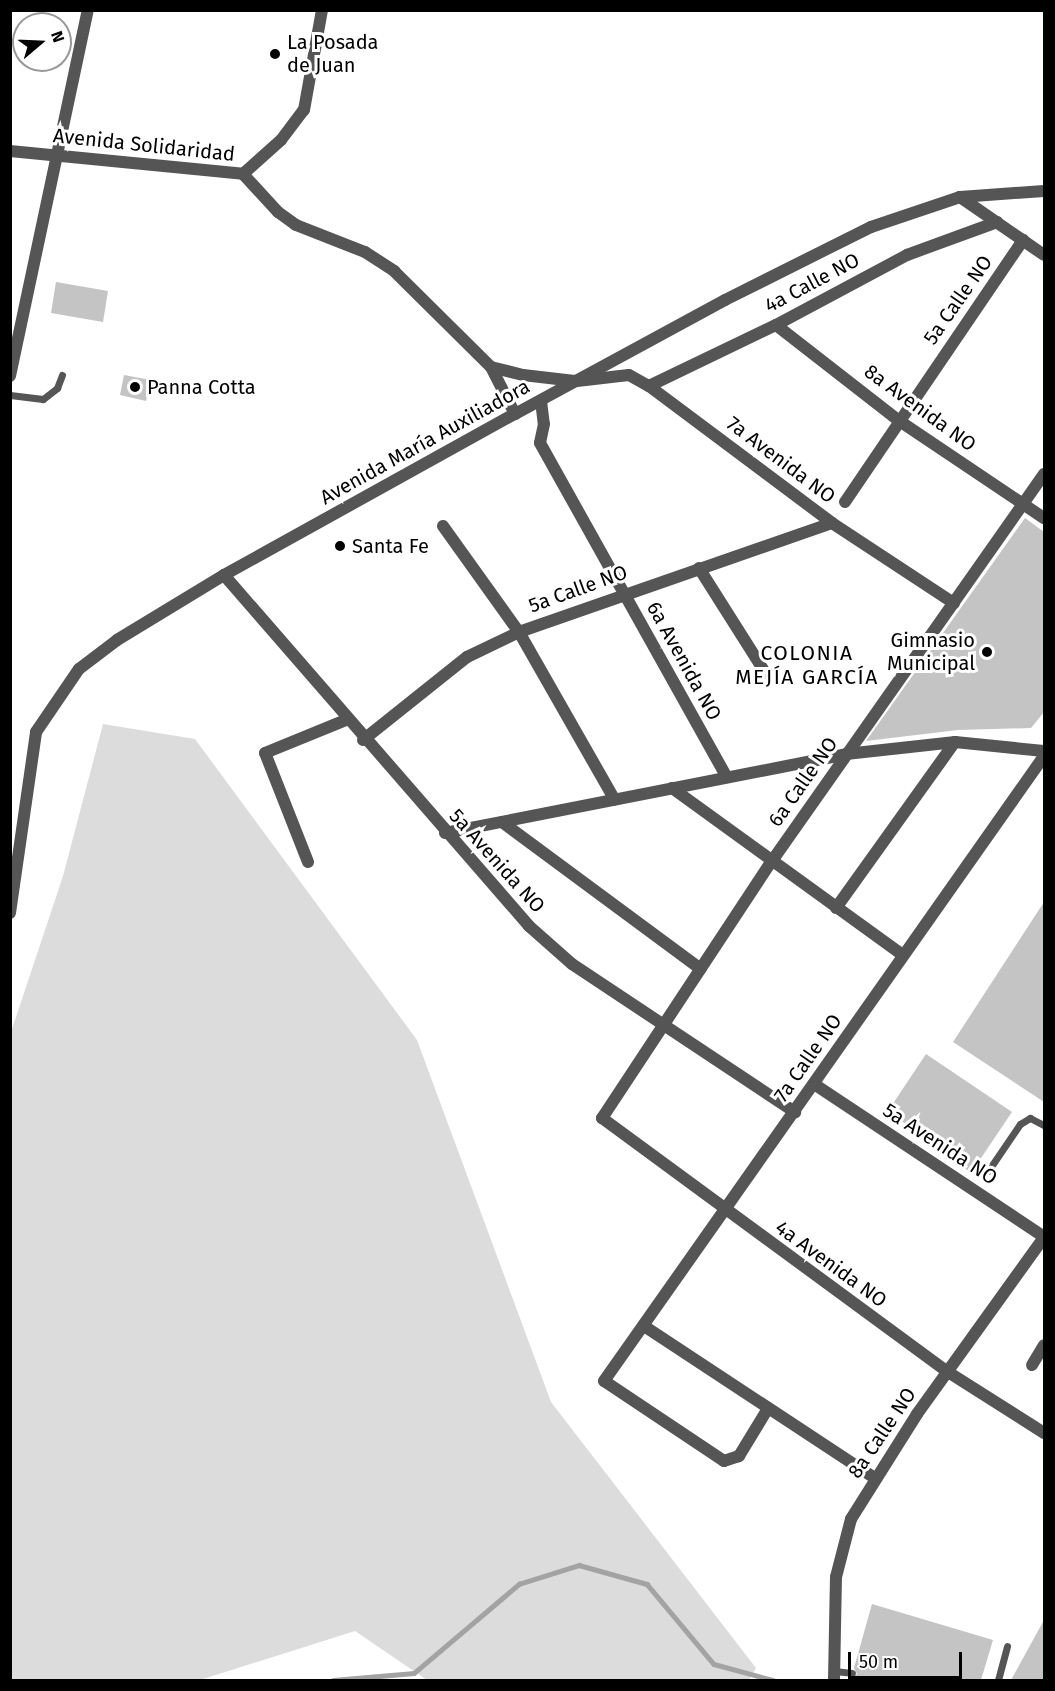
<!DOCTYPE html>
<html>
<head>
<meta charset="utf-8">
<style>
  body { margin:0 }
  #map { position:relative; width:1055px; height:1691px; overflow:hidden; background:#fff; font-family:"Fira Sans",sans-serif }
  div>[style] { position:absolute }
  .green>* { inset:0; background:#dcdcdc }
  .stream>* { height:4.5px; margin:-2.25px; padding:0 2.25px; transform-origin:2.25px; border-radius:2.25px; background:#a3a3a3 }
  .building>* { inset:0; background:#c4c4c4 }
  .service>* { height:7px; margin:-3.5px; padding:0 3.5px; transform-origin:3.5px; border-radius:3.5px; background:#555 }
  .minor>* { height:12px; margin:-6px; padding:0 6px; transform-origin:6px; border-radius:6px; background:#555 }
  .tertiary>* { height:12px; margin:-6px; padding:0 6px; transform-origin:6px; border-radius:6px; background:#555 }
  .dots>* { width:16px; height:16px; translate:-50% -50%; box-sizing:border-box; border:3px solid #fff; border-radius:50% }
  span { translate:-50% -50%; white-space:nowrap; text-align:center; line-height:1.15; -webkit-text-stroke:6px #fff; paint-order:stroke }
  .poi-label { font-size:20px; color:#000 }
  .left { translate:0 -50%; text-align:left }
  .right { translate:-100% -50%; text-align:right }
  .street-label { font-size:20px; color:#000 }
  .neighbourhood-label { font-size:21px; color:#000; letter-spacing:1.5px }
  .frame { position:absolute; inset:0; border:12px solid #000; pointer-events:none }
  .north { position:absolute; left:12px; top:12px; width:60px; height:60px; box-sizing:border-box; background:#fff; border:2px solid #999; border-radius:50%; rotate:71deg; font-size:16px; font-weight:700; line-height:24px; text-align:center; color:#000 }
  .north::after { content:''; display:block; margin:auto; width:21px; height:27px; background:#000; clip-path:polygon(50% 0,100% 100%,50% 72%,0 100%) }
  .scale { position:absolute; left:848px; top:1652px; width:114px; height:27px; box-sizing:border-box; border:3px solid #000; border-top:0; padding-left:8px; font-size:18px; line-height:21px; white-space:nowrap; color:#000; -webkit-text-stroke:4px #fff; paint-order:stroke }
</style>
</head>
<body>
<div id="map">
  <div class="green">
    <i style="clip-path:polygon(103px 724px,195px 739px,417px 1040px,551px 1402px,756px 1668px,749px 1680px,427px 1680px,355px 1631px,200px 1680px,11px 1680px,11px 1032px,63px 876px)"></i>
  </div>
  <div class="stream">
    <i style="left:333px;top:1680px;width:81px;rotate:-4.9deg"></i>
    <i style="left:414px;top:1673px;width:138px;rotate:-40.3deg"></i>
    <i style="left:519px;top:1584px;width:63px;rotate:-17.6deg"></i>
    <i style="left:579px;top:1565px;width:71px;rotate:15.6deg"></i>
    <i style="left:647px;top:1584px;width:104px;rotate:50.1deg"></i>
    <i style="left:714px;top:1664px;width:61px;rotate:15.2deg"></i>
  </div>
  <div class="building">
    <i style="clip-path:polygon(56px 282px,108px 291px,103px 322px,51px 313px)"></i>
    <i style="clip-path:polygon(124px 375px,151px 380px,146px 401px,120px 395px)"></i>
    <i style="clip-path:polygon(1025px 518px,1044px 532px,1044px 712px,1031px 728px,958px 730px,866px 741px)"></i>
    <i style="clip-path:polygon(1044px 902px,1044px 1102px,953px 1042px)"></i>
    <i style="clip-path:polygon(926px 1054px,1012px 1112px,971px 1173px,888px 1111px)"></i>
    <i style="clip-path:polygon(872px 1604px,993px 1640px,981px 1680px,850px 1680px,857px 1674px,854px 1668px)"></i>
    <i style="clip-path:polygon(1044px 1620px,1044px 1680px,1011px 1680px)"></i>
  </div>
  <div class="service">
    <i style="left:10px;top:395px;width:33px;rotate:7deg"></i>
    <i style="left:43px;top:399px;width:18px;rotate:-38deg"></i>
    <i style="left:57px;top:388px;width:14px;rotate:-69deg"></i>
    <i style="left:988px;top:1171px;width:57px;rotate:-55.8deg"></i>
    <i style="left:1020px;top:1124px;width:12px;rotate:-31deg"></i>
    <i style="left:1030px;top:1118px;width:16px;rotate:27deg"></i>
    <i style="left:834px;top:1671px;width:18px;rotate:6deg"></i>
    <i style="left:998px;top:1680px;width:35px;rotate:-75deg"></i>
  </div>
  <div class="minor">
    <i style="left:243px;top:174px;width:51px;rotate:-41.8deg"></i>
    <i style="left:281px;top:140px;width:38px;rotate:-53deg"></i>
    <i style="left:304px;top:110px;width:102px;rotate:-79.8deg"></i>
    <i style="left:960px;top:197px;width:102px;rotate:34.6deg"></i>
    <i style="left:776px;top:325px;width:155px;rotate:37.9deg"></i>
    <i style="left:898px;top:420px;width:176px;rotate:33.9deg"></i>
    <i style="left:10px;top:376px;width:374px;rotate:-78deg"></i>
    <i style="left:577px;top:381px;width:52px;rotate:-6.6deg"></i>
    <i style="left:629px;top:375px;width:23px;rotate:29deg"></i>
    <i style="left:649px;top:386px;width:229px;rotate:36.8deg"></i>
    <i style="left:832px;top:523px;width:146px;rotate:33.3deg"></i>
    <i style="left:649px;top:386px;width:141px;rotate:-25.7deg"></i>
    <i style="left:776px;top:325px;width:149px;rotate:-28.1deg"></i>
    <i style="left:907px;top:255px;width:96px;rotate:-20.1deg"></i>
    <i style="left:541px;top:401px;width:23px;rotate:83deg"></i>
    <i style="left:544px;top:424px;width:19px;rotate:102deg"></i>
    <i style="left:540px;top:443px;width:383px;rotate:60.8deg"></i>
    <i style="left:1044px;top:474px;width:474px;rotate:125.1deg"></i>
    <i style="left:771px;top:862px;width:307px;rotate:123.4deg"></i>
    <i style="left:602px;top:1118px;width:429px;rotate:36.3deg"></i>
    <i style="left:948px;top:1372px;width:114px;rotate:32.4deg"></i>
    <i style="left:845px;top:502px;width:317px;rotate:-55.8deg"></i>
    <i style="left:443px;top:526px;width:130px;rotate:54.4deg"></i>
    <i style="left:519px;top:632px;width:193px;rotate:60.3deg"></i>
    <i style="left:699px;top:568px;width:125px;rotate:57.7deg"></i>
    <i style="left:224px;top:575px;width:465px;rotate:49deg"></i>
    <i style="left:529px;top:926px;width:57px;rotate:41.5deg"></i>
    <i style="left:572px;top:964px;width:268px;rotate:33.6deg"></i>
    <i style="left:363px;top:740px;width:133px;rotate:-38.6deg"></i>
    <i style="left:467px;top:657px;width:58px;rotate:-25.7deg"></i>
    <i style="left:519px;top:632px;width:331px;rotate:-19.2deg"></i>
    <i style="left:672px;top:788px;width:285px;rotate:35.9deg"></i>
    <i style="left:502px;top:822px;width:247px;rotate:36.5deg"></i>
    <i style="left:445px;top:833px;width:409px;rotate:-11.1deg"></i>
    <i style="left:846px;top:754px;width:110px;rotate:-6.3deg"></i>
    <i style="left:955px;top:742px;width:89px;rotate:5.8deg"></i>
    <i style="left:308px;top:862px;width:117px;rotate:-111.5deg"></i>
    <i style="left:265px;top:753px;width:87px;rotate:-22.2deg"></i>
    <i style="left:836px;top:908px;width:204px;rotate:-54.4deg"></i>
    <i style="left:814px;top:1084px;width:276px;rotate:33.6deg"></i>
    <i style="left:644px;top:1326px;width:274px;rotate:33.4deg"></i>
    <i style="left:1032px;top:1365px;width:23px;rotate:-59deg"></i>
    <i style="left:767px;top:1410px;width:54px;rotate:121.3deg"></i>
    <i style="left:739px;top:1456px;width:16px;rotate:162deg"></i>
    <i style="left:724px;top:1461px;width:144px;rotate:-146.3deg"></i>
    <i style="left:604px;top:1381px;width:764px;rotate:-54.85deg"></i>
    <i style="left:834px;top:1680px;width:103px;rotate:-88.9deg"></i>
    <i style="left:836px;top:1577px;width:60px;rotate:-75.5deg"></i>
    <i style="left:851px;top:1519px;width:124px;rotate:-57.8deg"></i>
    <i style="left:917px;top:1414px;width:218px;rotate:-54.3deg"></i>
  </div>
  <div class="tertiary">
    <i style="left:10px;top:151px;width:234px;rotate:5.6deg"></i>
    <i style="left:243px;top:174px;width:52px;rotate:47.4deg"></i>
    <i style="left:278px;top:212px;width:22px;rotate:36deg"></i>
    <i style="left:296px;top:225px;width:74px;rotate:21.4deg"></i>
    <i style="left:365px;top:252px;width:35px;rotate:33deg"></i>
    <i style="left:394px;top:271px;width:136px;rotate:44.7deg"></i>
    <i style="left:491px;top:367px;width:53px;rotate:62.9deg"></i>
    <i style="left:491px;top:367px;width:33px;rotate:14deg"></i>
    <i style="left:523px;top:375px;width:52px;rotate:6.6deg"></i>
    <i style="left:10px;top:913px;width:183px;rotate:-81.8deg"></i>
    <i style="left:36px;top:732px;width:76px;rotate:-55.7deg"></i>
    <i style="left:79px;top:669px;width:48px;rotate:-37.3deg"></i>
    <i style="left:117px;top:640px;width:125px;rotate:-31.3deg"></i>
    <i style="left:224px;top:575px;width:333px;rotate:-29deg"></i>
    <i style="left:515px;top:414px;width:239px;rotate:-28.5deg"></i>
    <i style="left:725px;top:300px;width:163px;rotate:-26.6deg"></i>
    <i style="left:871px;top:227px;width:94px;rotate:-18.6deg"></i>
    <i style="left:960px;top:197px;width:84px;rotate:-4.1deg"></i>
  </div>
  <div class="dots">
    <i style="left:275px;top:54px;background:#000"></i>
    <i style="left:135px;top:387px;background:#000"></i>
    <i style="left:340px;top:546px;background:#000"></i>
    <i style="left:987px;top:652px;background:#000"></i>
  </div>
  <div class="poi-label">
    <span class="left" style="left:287px;top:54px">La Posada<br>de Juan</span>
    <span class="left" style="left:147px;top:387px">Panna Cotta</span>
    <span class="left" style="left:352px;top:546px">Santa Fe</span>
    <span class="right" style="left:975px;top:652px">Gimnasio<br>Municipal</span>
  </div>
  <div class="street-label">
    <span style="left:144px;top:145px;rotate:6deg">Avenida Solidaridad</span>
    <span style="left:812px;top:283px;rotate:-28deg">4a Calle NO</span>
    <span style="left:958px;top:300px;rotate:-55deg">5a Calle NO</span>
    <span style="left:920px;top:408px;rotate:36deg">8a Avenida NO</span>
    <span style="left:425px;top:442px;rotate:-29deg">Avenida María Auxiliadora</span>
    <span style="left:781px;top:460px;rotate:37deg">7a Avenida NO</span>
    <span style="left:578px;top:589px;rotate:-20deg">5a Calle NO</span>
    <span style="left:684px;top:661px;rotate:61deg">6a Avenida NO</span>
    <span style="left:803px;top:782px;rotate:-55deg">6a Calle NO</span>
    <span style="left:497px;top:861px;rotate:48deg">5a Avenida NO</span>
    <span style="left:808px;top:1058px;rotate:-55deg">7a Calle NO</span>
    <span style="left:940px;top:1144px;rotate:33deg">5a Avenida NO</span>
    <span style="left:831px;top:1264px;rotate:36deg">4a Avenida NO</span>
    <span style="left:882px;top:1433px;rotate:-56deg">8a Calle NO</span>
  </div>
  <div class="neighbourhood-label">
    <span style="left:807px;top:665px">COLONIA<br>MEJÍA GARCÍA</span>
  </div>
  <div class="frame"></div>
  <div class="north">N</div>
  <div class="scale">50 m</div>
</div>
</body>
</html>
